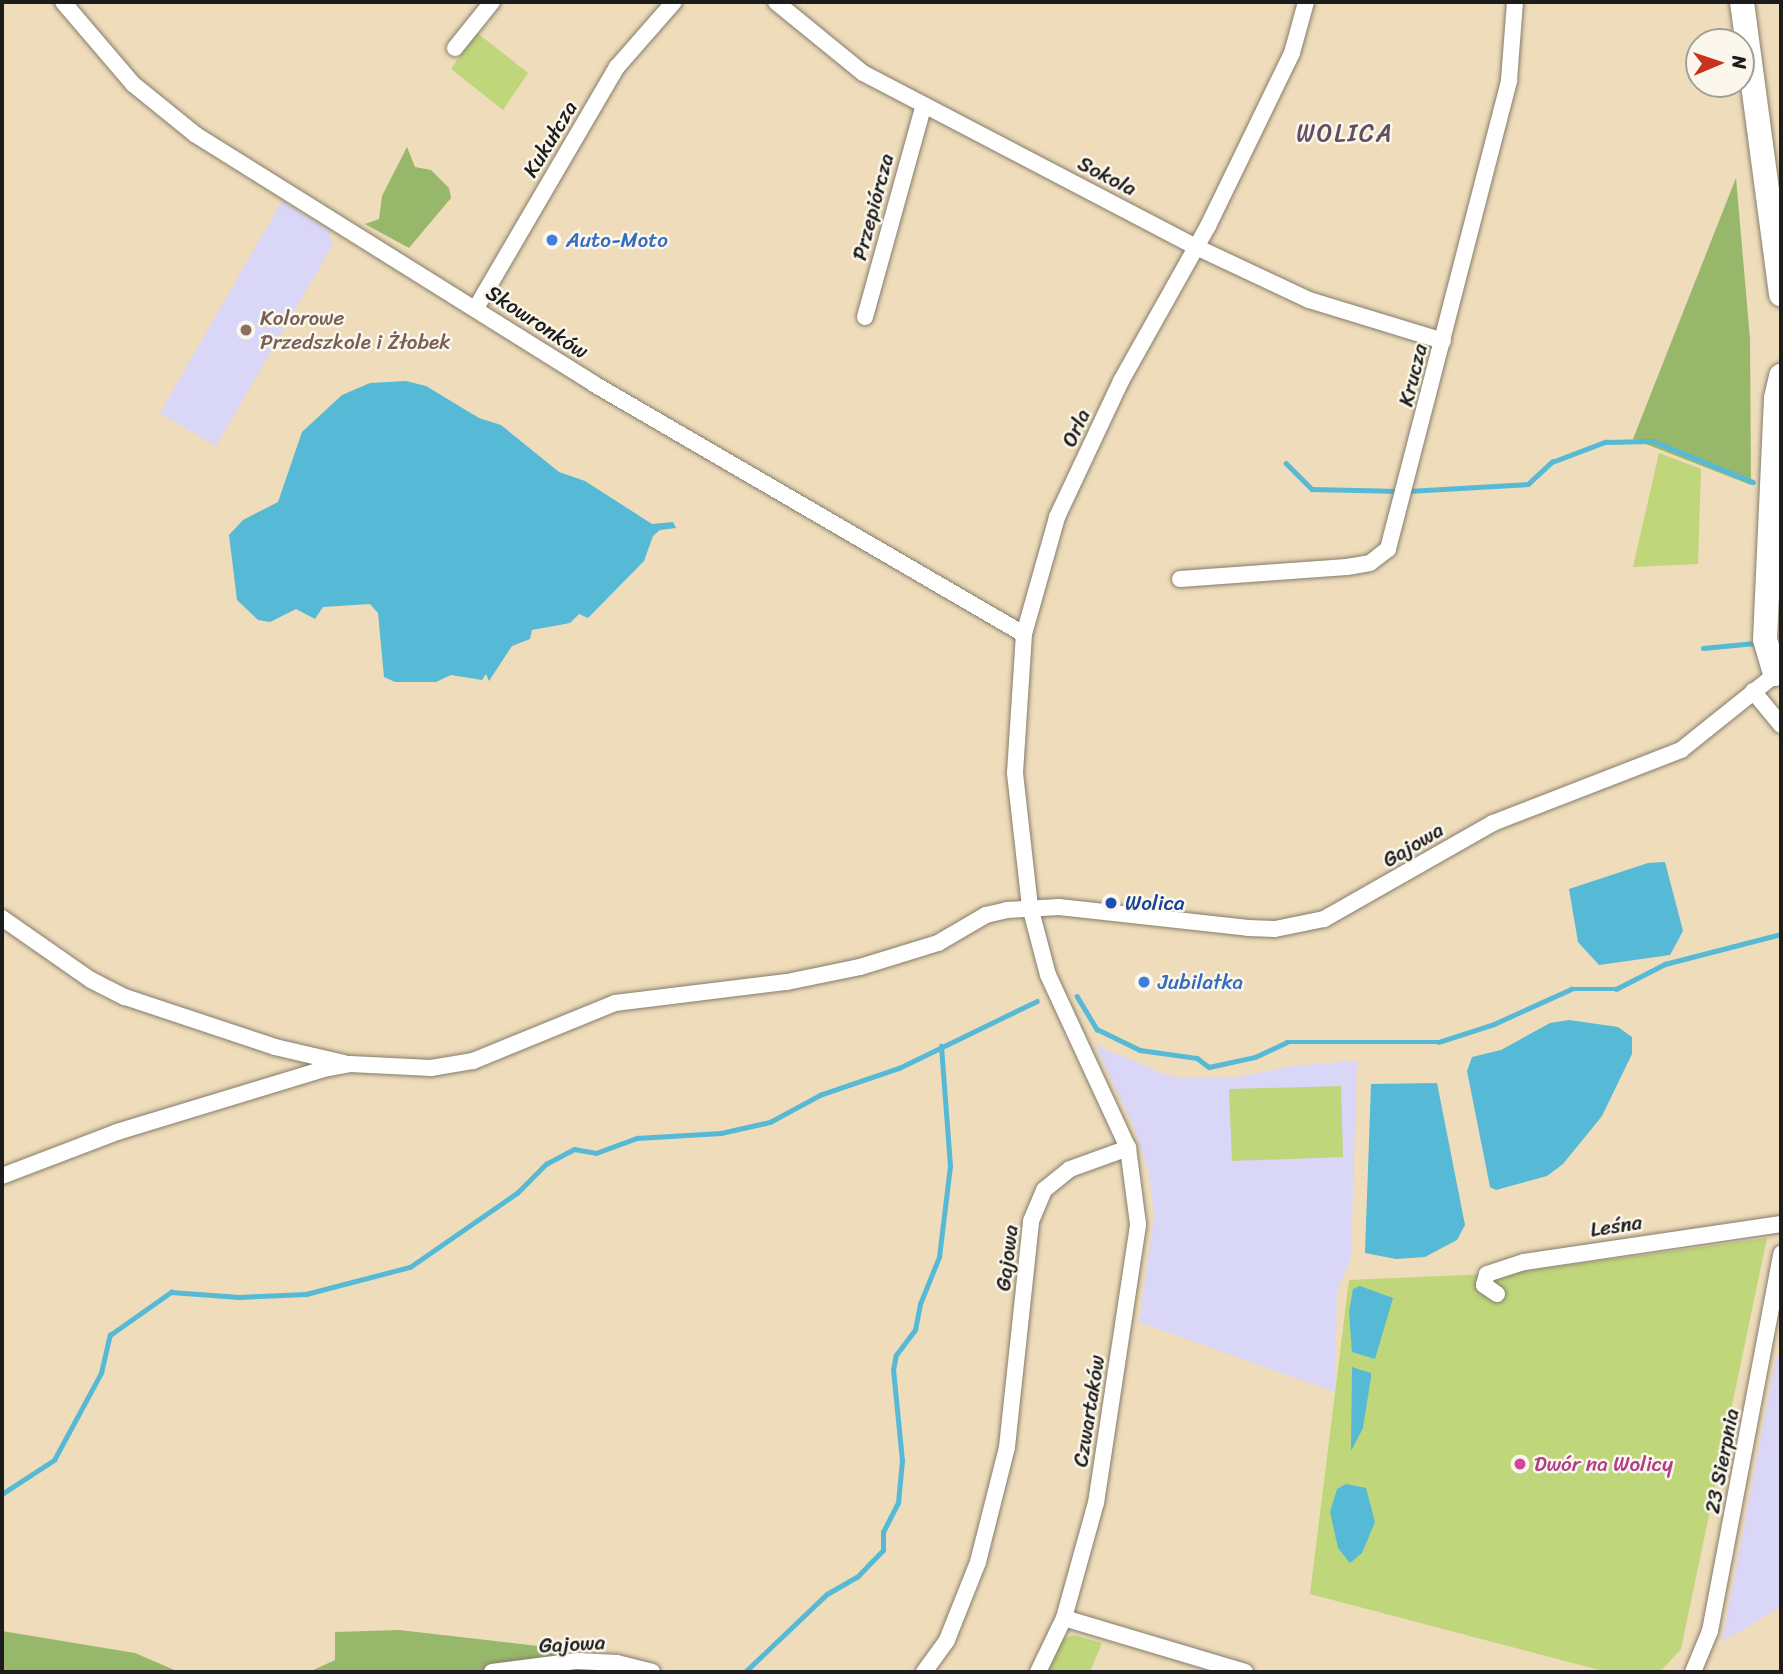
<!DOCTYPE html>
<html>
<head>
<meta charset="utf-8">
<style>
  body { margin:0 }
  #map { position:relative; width:1783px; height:1674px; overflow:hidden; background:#eedcba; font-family:Sriracha,sans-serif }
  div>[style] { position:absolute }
  .built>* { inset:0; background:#d9d6f7 }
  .green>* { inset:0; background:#bfd67b }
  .forest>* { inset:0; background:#97b76b }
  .water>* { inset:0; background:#56b9d5 }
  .stream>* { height:4.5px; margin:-2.25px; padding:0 2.25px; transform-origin:2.25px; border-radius:2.25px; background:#56b9d5 }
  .roads { filter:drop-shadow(0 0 2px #857c6b) drop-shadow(0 0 2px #857c6b) }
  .minor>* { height:16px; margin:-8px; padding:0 8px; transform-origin:8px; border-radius:8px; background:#fff }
  .primary>* { height:24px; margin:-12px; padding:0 12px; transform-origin:12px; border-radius:12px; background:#fff }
  .dots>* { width:19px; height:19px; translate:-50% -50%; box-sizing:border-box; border:4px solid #fbf7ec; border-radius:50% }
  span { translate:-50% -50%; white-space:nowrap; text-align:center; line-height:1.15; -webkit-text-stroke:5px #fbf7ec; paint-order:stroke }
  .street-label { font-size:21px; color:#1c1c1c }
  .shop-label { font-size:21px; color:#366cbe }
  .left { translate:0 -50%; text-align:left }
  .education-label { font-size:21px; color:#785e54 }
  .transit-label { font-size:21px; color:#164399 }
  .hotel-label { font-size:21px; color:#b23c85 }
  .quarter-label { font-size:24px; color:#614e60; letter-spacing:2px }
  .frame { position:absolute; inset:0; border:4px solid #1c1c1c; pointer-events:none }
  .north { position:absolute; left:1685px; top:28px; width:70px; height:70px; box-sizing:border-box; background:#fbf7ec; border:2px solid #a29f99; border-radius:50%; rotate:88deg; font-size:19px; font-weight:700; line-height:28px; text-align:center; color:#1c1c1c }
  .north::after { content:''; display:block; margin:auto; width:24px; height:32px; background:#c8321e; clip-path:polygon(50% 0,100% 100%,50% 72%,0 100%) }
</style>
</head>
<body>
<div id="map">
  <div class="built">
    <i style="clip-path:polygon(282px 201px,329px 231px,332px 246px,216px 446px,160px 413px)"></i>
    <i style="clip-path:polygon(1095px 1045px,1169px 1076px,1187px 1078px,1233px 1078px,1293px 1066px,1357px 1061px,1351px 1258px,1337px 1290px,1335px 1392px,1139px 1322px,1154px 1216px,1149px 1173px,1134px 1127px)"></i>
    <i style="clip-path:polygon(1776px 1357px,1781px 1357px,1781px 1607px,1722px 1642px)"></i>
  </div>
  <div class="green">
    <i style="clip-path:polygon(476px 32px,528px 73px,503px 110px,451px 69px)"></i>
    <i style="clip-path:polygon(1659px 453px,1701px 469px,1698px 564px,1633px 567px)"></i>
    <i style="clip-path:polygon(1341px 1086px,1343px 1157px,1232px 1161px,1229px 1089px)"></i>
    <i style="clip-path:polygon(1767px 1238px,1681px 1649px,1660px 1672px,1607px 1672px,1310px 1594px,1349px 1280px,1512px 1273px)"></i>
    <i style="clip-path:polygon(1074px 1635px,1102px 1643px,1090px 1672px,1045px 1672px,1059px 1640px)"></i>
  </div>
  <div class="forest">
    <i style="clip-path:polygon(407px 147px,415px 167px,431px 170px,449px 188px,451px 198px,409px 248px,365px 224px,379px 219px,382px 196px)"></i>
    <i style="clip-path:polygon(1736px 178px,1750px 339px,1751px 485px,1633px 439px)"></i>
    <i style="clip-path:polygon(399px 1630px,555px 1648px,577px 1667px,629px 1672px,309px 1672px,335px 1660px,335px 1632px)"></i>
    <i style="clip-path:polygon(2px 1631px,135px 1653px,179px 1672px,2px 1672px)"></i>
  </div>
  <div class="water">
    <i style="clip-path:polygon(406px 381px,426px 386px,479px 418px,501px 425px,559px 472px,585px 481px,652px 524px,673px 522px,676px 528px,660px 530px,653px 536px,644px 561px,588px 618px,579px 614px,570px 623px,532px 630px,530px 639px,512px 646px,489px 681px,486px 674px,482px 680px,451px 675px,436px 682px,395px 682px,384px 677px,378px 613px,370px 604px,323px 607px,315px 619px,296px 609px,270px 622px,258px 620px,237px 600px,229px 535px,243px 520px,278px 502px,302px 432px,342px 395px,370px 383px)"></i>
    <i style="clip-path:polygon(1665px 862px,1683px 931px,1670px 955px,1599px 965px,1578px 942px,1569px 889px,1648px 863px)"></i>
    <i style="clip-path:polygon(1569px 1020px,1618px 1027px,1632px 1037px,1632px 1054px,1602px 1116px,1563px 1164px,1547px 1176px,1496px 1190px,1490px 1187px,1467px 1071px,1472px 1057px,1501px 1050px,1550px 1023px)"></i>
    <i style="clip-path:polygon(1437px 1083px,1465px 1225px,1457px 1240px,1425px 1257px,1396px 1259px,1365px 1253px,1371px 1084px)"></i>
    <i style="clip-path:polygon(1360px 1286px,1393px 1298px,1375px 1359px,1352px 1352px,1349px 1312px,1353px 1289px)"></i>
    <i style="clip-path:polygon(1352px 1367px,1371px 1373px,1371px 1377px,1363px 1428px,1351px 1451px)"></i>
    <i style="clip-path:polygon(1346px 1484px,1366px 1488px,1375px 1522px,1362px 1553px,1350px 1563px,1338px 1548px,1330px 1512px,1337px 1489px)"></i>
  </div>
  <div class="stream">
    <i style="left:1286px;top:463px;width:37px;rotate:45deg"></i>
    <i style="left:1312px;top:489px;width:88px;rotate:1.3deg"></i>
    <i style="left:1408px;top:491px;width:120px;rotate:-3.3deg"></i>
    <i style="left:1528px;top:484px;width:33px;rotate:-43deg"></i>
    <i style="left:1552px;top:462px;width:57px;rotate:-20.7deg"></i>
    <i style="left:1605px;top:442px;width:48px;rotate:-1.2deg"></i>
    <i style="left:1653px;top:441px;width:108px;rotate:22.3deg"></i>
    <i style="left:1703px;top:648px;width:52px;rotate:-5.5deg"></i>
    <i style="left:1077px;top:996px;width:39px;rotate:59deg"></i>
    <i style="left:1097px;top:1029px;width:48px;rotate:26deg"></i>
    <i style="left:1140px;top:1050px;width:58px;rotate:8deg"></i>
    <i style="left:1197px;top:1058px;width:15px;rotate:37deg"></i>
    <i style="left:1209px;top:1067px;width:47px;rotate:-12.3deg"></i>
    <i style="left:1255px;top:1057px;width:35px;rotate:-25deg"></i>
    <i style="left:1287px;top:1042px;width:152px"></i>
    <i style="left:1439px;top:1042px;width:58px;rotate:-18.1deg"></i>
    <i style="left:1494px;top:1024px;width:85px;rotate:-24.4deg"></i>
    <i style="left:1571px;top:989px;width:45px"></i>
    <i style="left:1616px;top:989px;width:55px;rotate:-27deg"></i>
    <i style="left:1665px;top:964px;width:120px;rotate:-14.5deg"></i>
    <i style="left:2px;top:1494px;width:62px;rotate:-33.2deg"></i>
    <i style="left:54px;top:1460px;width:99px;rotate:-61.6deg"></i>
    <i style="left:101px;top:1373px;width:39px;rotate:-77deg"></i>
    <i style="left:110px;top:1335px;width:75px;rotate:-35.2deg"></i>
    <i style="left:171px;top:1292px;width:68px;rotate:4.2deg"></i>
    <i style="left:239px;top:1297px;width:67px;rotate:-2.6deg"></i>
    <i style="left:306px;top:1294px;width:107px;rotate:-14.6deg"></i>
    <i style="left:410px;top:1267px;width:130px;rotate:-34.7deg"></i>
    <i style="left:517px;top:1193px;width:41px;rotate:-45deg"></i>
    <i style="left:546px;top:1164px;width:32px;rotate:-28deg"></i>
    <i style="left:574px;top:1149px;width:22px;rotate:10deg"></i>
    <i style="left:596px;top:1153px;width:44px;rotate:-20.1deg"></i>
    <i style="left:637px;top:1138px;width:84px;rotate:-3.4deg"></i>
    <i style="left:721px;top:1133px;width:50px;rotate:-12.7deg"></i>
    <i style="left:770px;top:1122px;width:57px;rotate:-28.4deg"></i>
    <i style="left:820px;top:1095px;width:83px;rotate:-18.9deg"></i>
    <i style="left:899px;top:1068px;width:153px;rotate:-25.9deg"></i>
    <i style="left:745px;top:1672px;width:113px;rotate:-43.6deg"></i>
    <i style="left:827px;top:1594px;width:34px;rotate:-30deg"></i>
    <i style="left:857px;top:1577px;width:37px;rotate:-46deg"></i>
    <i style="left:883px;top:1550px;width:18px;rotate:-90deg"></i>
    <i style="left:883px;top:1532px;width:33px;rotate:-63deg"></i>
    <i style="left:898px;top:1503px;width:42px;rotate:-84.6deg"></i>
    <i style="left:902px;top:1461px;width:91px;rotate:-95.6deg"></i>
    <i style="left:893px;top:1370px;width:15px;rotate:-79deg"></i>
    <i style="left:896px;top:1355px;width:31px;rotate:-53deg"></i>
    <i style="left:915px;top:1330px;width:26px;rotate:-79deg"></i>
    <i style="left:920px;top:1304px;width:51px;rotate:-68deg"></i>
    <i style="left:939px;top:1257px;width:92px;rotate:-83.1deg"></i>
    <i style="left:950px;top:1166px;width:120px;rotate:-94.3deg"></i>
  </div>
  <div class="roads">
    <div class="minor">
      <i style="left:63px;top:2px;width:108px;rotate:49.5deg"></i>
      <i style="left:133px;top:84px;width:81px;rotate:39deg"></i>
      <i style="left:196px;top:135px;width:469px;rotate:32deg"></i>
      <i style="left:594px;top:384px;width:497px;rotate:30.2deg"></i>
      <i style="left:776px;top:2px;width:112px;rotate:39.2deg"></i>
      <i style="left:863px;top:73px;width:376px;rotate:27.6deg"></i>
      <i style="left:1196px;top:247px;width:125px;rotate:25.1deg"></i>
      <i style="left:1309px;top:300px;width:140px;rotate:17deg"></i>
      <i style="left:455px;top:48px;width:59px;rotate:-51.2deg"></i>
      <i style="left:476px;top:308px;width:279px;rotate:-59.7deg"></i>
      <i style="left:617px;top:67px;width:86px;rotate:-48.8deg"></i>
      <i style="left:865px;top:317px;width:217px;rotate:-74.5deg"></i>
      <i style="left:1180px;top:579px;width:167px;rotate:-4.1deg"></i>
      <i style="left:1347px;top:567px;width:23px;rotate:-10deg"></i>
      <i style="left:1370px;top:563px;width:23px;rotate:-38deg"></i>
      <i style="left:1388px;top:549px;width:484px;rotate:-75.5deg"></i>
      <i style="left:1509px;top:80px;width:78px;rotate:-85.6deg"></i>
      <i style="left:1753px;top:691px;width:44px;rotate:50.5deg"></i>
      <i style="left:2px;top:918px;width:108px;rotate:34.9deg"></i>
      <i style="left:91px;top:980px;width:38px;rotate:27deg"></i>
      <i style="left:125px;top:997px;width:158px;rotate:18.4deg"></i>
      <i style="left:275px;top:1047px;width:71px;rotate:13.1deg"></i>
      <i style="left:2px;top:1176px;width:123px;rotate:-20.9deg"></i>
      <i style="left:117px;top:1132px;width:216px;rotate:-16.9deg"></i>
      <i style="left:324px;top:1069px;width:26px;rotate:-11deg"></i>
      <i style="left:350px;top:1064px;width:81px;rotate:2.8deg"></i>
      <i style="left:431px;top:1068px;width:43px;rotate:-9.5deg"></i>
      <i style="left:473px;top:1061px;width:153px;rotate:-22.2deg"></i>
      <i style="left:615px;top:1003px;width:173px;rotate:-7deg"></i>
      <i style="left:787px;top:982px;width:75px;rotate:-11.6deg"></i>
      <i style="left:860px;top:967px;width:82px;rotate:-17.1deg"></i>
      <i style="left:938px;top:943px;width:56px;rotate:-30.3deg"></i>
      <i style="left:986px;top:915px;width:22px;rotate:-13deg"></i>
      <i style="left:1007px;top:910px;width:52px;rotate:-3.3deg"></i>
      <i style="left:1059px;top:907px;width:190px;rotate:6.3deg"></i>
      <i style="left:1248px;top:928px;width:27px;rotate:2deg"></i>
      <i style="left:1275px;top:929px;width:50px;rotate:-11.5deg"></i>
      <i style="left:1324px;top:919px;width:194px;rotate:-29.6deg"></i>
      <i style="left:1493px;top:823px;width:202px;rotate:-21.2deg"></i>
      <i style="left:1681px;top:750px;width:128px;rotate:-38.7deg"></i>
      <i style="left:1497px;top:1294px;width:16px;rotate:-145deg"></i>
      <i style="left:1484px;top:1285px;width:11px;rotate:-75deg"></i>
      <i style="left:1487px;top:1274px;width:39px;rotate:-18deg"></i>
      <i style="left:1524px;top:1262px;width:260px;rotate:-8.4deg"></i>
      <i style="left:1064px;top:1618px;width:189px;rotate:16.6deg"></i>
      <i style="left:492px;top:1672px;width:86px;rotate:-7.4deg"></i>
      <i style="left:577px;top:1661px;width:40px;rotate:2.9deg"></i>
      <i style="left:617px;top:1663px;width:36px;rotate:14deg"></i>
      <i style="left:924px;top:1672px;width:39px;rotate:-54deg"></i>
      <i style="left:947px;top:1640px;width:84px;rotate:-68.3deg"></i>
      <i style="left:978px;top:1562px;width:119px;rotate:-75.8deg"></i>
      <i style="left:1007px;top:1447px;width:227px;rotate:-83.9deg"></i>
      <i style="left:1031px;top:1221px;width:34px;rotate:-67deg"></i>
      <i style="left:1044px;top:1190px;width:33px;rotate:-39deg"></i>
      <i style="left:1070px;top:1169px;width:62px;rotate:-19.9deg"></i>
      <i style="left:1038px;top:1672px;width:60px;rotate:-64.3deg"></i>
      <i style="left:1064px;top:1618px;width:119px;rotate:-74.5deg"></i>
      <i style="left:1096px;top:1503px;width:282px;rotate:-81.4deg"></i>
      <i style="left:1138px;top:1224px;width:77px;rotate:-97.5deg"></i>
      <i style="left:1128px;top:1148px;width:191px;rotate:-114.8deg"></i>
      <i style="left:1048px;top:975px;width:70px;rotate:-104.8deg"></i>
      <i style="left:1030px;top:907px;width:135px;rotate:-96.4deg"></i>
      <i style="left:1015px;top:773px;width:139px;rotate:-86.3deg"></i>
      <i style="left:1024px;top:634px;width:122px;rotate:-74.2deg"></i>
      <i style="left:1057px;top:517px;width:150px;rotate:-64.8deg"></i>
      <i style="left:1121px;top:381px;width:178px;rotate:-60.7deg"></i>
      <i style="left:1208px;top:226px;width:192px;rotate:-64.1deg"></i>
      <i style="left:1292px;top:53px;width:53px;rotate:-74.6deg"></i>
      <i style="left:1693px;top:1672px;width:44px;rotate:-67.5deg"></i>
      <i style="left:1710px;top:1631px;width:384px;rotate:-79.3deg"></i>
    </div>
    <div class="primary">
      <i style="left:1742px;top:2px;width:295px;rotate:82.4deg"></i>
      <i style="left:1775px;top:674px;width:35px;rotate:-106deg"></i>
      <i style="left:1765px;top:640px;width:242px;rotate:-87.4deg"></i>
      <i style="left:1776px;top:398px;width:23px;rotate:-77deg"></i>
    </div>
  </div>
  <div class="dots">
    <i style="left:552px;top:240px;background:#3f7fe0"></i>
    <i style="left:246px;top:330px;background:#8d6e63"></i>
    <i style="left:1111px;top:903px;background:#1a4fb4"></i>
    <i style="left:1144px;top:982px;background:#3f7fe0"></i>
    <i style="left:1520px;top:1464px;background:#d1479c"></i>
  </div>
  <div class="street-label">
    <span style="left:550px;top:139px;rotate:-59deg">Kukułcza</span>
    <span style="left:1107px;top:176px;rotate:27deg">Sokola</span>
    <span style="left:873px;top:207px;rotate:-75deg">Przepiórcza</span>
    <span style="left:537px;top:322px;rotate:33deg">Skowronków</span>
    <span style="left:1413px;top:375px;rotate:-76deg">Krucza</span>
    <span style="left:1076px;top:428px;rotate:-65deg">Orla</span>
    <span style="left:1413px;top:845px;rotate:-31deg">Gajowa</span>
    <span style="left:1616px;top:1226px;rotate:-9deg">Leśna</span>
    <span style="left:1007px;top:1258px;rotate:-83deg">Gajowa</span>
    <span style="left:1089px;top:1411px;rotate:-81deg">Czwartaków</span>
    <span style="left:1722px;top:1461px;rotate:-79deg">23 Sierpnia</span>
    <span style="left:572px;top:1644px;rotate:-3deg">Gajowa</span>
  </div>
  <div class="shop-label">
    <span class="left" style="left:566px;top:240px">Auto-Moto</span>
    <span class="left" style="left:1158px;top:982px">Jubilatka</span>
  </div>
  <div class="education-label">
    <span class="left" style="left:260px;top:330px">Kolorowe<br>Przedszkole i Żłobek</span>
  </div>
  <div class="transit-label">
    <span class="left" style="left:1125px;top:903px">Wolica</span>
  </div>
  <div class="hotel-label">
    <span class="left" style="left:1534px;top:1464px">Dwór na Wolicy</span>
  </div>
  <div class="quarter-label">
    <span style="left:1345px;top:134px">WOLICA</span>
  </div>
  <div class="frame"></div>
  <div class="north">N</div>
</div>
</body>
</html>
